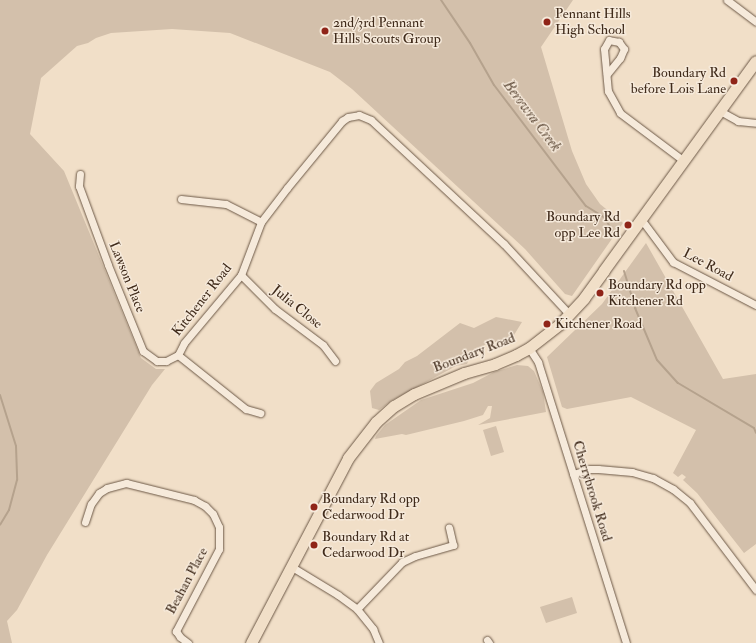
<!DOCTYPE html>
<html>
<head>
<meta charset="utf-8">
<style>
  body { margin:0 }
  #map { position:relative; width:756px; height:643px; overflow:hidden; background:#f1dfc8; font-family:"IM FELL Double Pica",serif }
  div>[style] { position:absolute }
  .green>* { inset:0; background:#d3c0ab }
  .stream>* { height:2px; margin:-1px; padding:0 1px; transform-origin:1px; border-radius:1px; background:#b5a28d }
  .roads { filter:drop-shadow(0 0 1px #6c5846) drop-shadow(0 0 1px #6c5846) }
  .street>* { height:7px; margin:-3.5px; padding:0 3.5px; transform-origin:3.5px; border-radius:3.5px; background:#f6eadb }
  .primary>* { height:11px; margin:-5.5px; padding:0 5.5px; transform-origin:5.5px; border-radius:5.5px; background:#f1dfc8 }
  .dots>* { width:11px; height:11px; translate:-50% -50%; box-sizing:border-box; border:2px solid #f6eadb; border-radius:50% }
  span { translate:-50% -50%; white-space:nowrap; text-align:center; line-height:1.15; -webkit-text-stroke:3px #f6eadb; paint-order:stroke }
  .poi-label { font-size:14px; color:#402b1b }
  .left { translate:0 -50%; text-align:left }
  .right { translate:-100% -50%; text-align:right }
  .street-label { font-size:14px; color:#402b1b }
  .water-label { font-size:15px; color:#634f3d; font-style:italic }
</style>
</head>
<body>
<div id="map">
  <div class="green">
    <i style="clip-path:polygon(0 0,573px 0,541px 47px,572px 151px,586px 184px,600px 204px,623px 223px,572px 296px,565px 294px,525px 249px,352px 89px,330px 72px,230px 33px,172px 29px,111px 33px,96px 38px,88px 43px,77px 46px,41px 78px,30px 134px,64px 171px,141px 358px,156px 369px,165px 369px,152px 385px,47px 555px,17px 610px,7px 621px,12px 643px,0 643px)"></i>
    <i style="clip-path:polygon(646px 243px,723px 379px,756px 374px,756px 544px,744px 553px,697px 493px,683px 480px,686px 477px,682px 474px,678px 477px,673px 473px,696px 430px,631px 397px,567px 409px,562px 407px,547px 357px,602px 304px)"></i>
    <i style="clip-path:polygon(496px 317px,522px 322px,514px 335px,499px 342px,489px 342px,471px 354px,467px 364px,456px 366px,391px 401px,379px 410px,372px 408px,370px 391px,376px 383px,399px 369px,405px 362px,417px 356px,460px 323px,474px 328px)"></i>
    <i style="clip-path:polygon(517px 365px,528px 366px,534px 371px,543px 392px,546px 412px,478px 425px,490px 418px,492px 406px,488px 406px,483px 415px,464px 421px,406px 435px,402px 434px,375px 439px,376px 436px,385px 425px,421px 400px,473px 383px,494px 372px)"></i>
    <i style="clip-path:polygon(496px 426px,504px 452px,491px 456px,483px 430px)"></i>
    <i style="clip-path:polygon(572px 597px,577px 613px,546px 623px,540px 607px)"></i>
  </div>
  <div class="stream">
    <i style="left:441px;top:0;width:52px;rotate:56deg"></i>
    <i style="left:470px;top:43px;width:48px;rotate:60.3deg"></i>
    <i style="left:494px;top:85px;width:152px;rotate:52.8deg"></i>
    <i style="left:586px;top:206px;width:22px;rotate:32deg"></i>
    <i style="left:605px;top:218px;width:21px;rotate:61deg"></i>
    <i style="left:624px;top:271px;width:39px;rotate:73deg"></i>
    <i style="left:635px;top:308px;width:56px;rotate:67.1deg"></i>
    <i style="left:657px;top:360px;width:31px;rotate:48deg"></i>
    <i style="left:678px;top:383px;width:88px;rotate:30.6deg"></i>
    <i style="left:754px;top:428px;width:5px;rotate:68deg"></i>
    <i style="left:0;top:395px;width:53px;rotate:72.6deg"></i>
    <i style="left:16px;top:446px;width:34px;rotate:88deg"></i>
    <i style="left:17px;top:480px;width:31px;rotate:105deg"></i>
    <i style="left:9px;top:510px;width:17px;rotate:121deg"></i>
  </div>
  <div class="roads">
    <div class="street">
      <i style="left:727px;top:0;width:36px;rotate:37deg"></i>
      <i style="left:607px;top:74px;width:21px;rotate:-51deg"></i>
      <i style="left:620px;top:58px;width:10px;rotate:-66deg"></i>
      <i style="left:624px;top:49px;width:9px;rotate:-126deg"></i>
      <i style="left:619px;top:42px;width:10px;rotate:-169deg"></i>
      <i style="left:609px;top:40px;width:10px;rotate:119deg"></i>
      <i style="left:604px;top:49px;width:42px;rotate:84.6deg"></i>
      <i style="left:608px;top:91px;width:25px;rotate:61deg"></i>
      <i style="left:620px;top:113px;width:80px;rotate:36.9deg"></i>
      <i style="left:720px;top:111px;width:21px;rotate:29deg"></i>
      <i style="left:738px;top:121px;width:18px;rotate:6deg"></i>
      <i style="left:80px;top:174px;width:12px;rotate:95deg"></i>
      <i style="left:79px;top:186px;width:84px;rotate:69.8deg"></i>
      <i style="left:108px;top:265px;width:93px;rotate:67.9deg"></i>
      <i style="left:143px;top:351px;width:17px;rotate:36deg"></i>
      <i style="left:157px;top:361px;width:9px"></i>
      <i style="left:166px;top:361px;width:13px;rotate:-27deg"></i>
      <i style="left:181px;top:199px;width:45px;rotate:6.3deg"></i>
      <i style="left:226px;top:204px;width:39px;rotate:27deg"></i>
      <i style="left:641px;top:219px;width:54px;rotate:53.3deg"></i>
      <i style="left:673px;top:262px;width:93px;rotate:27.4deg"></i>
      <i style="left:241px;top:275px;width:48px;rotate:45deg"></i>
      <i style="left:275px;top:309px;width:60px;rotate:36.9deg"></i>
      <i style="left:323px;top:345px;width:20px;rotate:53deg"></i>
      <i style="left:529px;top:348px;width:17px;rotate:57deg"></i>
      <i style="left:538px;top:362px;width:294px;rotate:72.6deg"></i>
      <i style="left:178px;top:355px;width:13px;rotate:-63deg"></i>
      <i style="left:184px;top:343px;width:89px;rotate:-50deg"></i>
      <i style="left:241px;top:275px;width:57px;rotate:-69.3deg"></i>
      <i style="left:261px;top:222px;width:43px;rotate:-52.6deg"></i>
      <i style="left:287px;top:188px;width:87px;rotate:-50.6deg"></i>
      <i style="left:342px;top:121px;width:7px;rotate:-34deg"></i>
      <i style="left:348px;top:117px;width:11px;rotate:-10deg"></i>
      <i style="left:359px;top:115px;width:13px;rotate:23deg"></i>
      <i style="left:371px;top:120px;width:182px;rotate:43deg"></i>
      <i style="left:504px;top:244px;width:96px;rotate:47.1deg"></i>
      <i style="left:178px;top:355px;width:87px;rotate:38.5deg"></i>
      <i style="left:246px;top:409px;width:15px;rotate:16deg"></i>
      <i style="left:573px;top:474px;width:17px;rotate:-17deg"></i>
      <i style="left:589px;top:469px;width:9px"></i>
      <i style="left:598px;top:469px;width:34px;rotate:5deg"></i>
      <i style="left:632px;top:472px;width:22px;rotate:16deg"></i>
      <i style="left:653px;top:478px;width:23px;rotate:29deg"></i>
      <i style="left:673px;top:489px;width:22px;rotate:39deg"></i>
      <i style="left:690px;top:503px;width:109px;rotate:52.8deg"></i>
      <i style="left:85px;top:522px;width:19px;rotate:-72deg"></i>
      <i style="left:91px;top:504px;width:14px;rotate:-54deg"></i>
      <i style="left:99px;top:493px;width:9px;rotate:-32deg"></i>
      <i style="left:107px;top:488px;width:20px;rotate:-15deg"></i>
      <i style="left:126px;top:483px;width:70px;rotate:14deg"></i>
      <i style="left:194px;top:500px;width:13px;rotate:29deg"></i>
      <i style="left:205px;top:506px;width:11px;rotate:45deg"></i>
      <i style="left:213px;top:514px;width:14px;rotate:65deg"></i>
      <i style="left:219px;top:527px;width:22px;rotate:90deg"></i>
      <i style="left:219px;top:549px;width:93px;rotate:117.7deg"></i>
      <i style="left:176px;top:631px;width:7px;rotate:56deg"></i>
      <i style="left:180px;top:637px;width:10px;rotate:37deg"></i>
      <i style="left:292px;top:567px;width:54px;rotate:31.3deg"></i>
      <i style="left:338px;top:595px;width:24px;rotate:36deg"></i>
      <i style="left:357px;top:609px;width:26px;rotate:51deg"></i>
      <i style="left:373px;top:629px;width:15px;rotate:67deg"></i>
      <i style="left:357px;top:609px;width:65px;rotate:-46.2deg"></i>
      <i style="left:402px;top:562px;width:14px;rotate:-25deg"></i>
      <i style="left:415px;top:556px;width:40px;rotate:-16deg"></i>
      <i style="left:453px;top:545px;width:18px;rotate:-103deg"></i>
      <i style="left:487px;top:640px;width:4px;rotate:56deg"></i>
    </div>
    <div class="primary">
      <i style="left:251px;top:643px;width:209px;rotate:-62.3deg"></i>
      <i style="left:348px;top:458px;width:46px;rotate:-52.1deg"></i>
      <i style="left:376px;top:422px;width:24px;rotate:-42deg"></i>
      <i style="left:394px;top:406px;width:23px;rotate:-31deg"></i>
      <i style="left:414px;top:394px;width:54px;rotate:-22.8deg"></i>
      <i style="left:464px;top:373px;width:32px;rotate:-16deg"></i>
      <i style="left:495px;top:364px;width:23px;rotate:-23deg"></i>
      <i style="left:516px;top:355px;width:15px;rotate:-28deg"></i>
      <i style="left:529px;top:348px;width:39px;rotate:-38deg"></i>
      <i style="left:560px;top:324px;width:35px;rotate:-47deg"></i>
      <i style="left:584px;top:298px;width:34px;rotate:-54deg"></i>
      <i style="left:604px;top:270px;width:258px;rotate:-54deg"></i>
    </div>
  </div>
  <div class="dots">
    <i style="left:547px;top:22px;background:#8f2418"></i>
    <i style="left:325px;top:31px;background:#8f2418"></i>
    <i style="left:734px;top:81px;background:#8f2418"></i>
    <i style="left:628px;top:225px;background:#8f2418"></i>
    <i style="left:600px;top:293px;background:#8f2418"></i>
    <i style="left:547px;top:324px;background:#8f2418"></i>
    <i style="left:314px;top:507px;background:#8f2418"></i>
    <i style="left:314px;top:545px;background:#8f2418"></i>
  </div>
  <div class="poi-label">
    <span class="left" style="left:555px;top:22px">Pennant Hills<br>High School</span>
    <span class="left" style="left:333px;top:31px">2nd/3rd Pennant<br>Hills Scouts Group</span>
    <span class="right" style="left:726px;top:81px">Boundary Rd<br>before Lois Lane</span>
    <span class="right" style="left:620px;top:225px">Boundary Rd<br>opp Lee Rd</span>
    <span class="left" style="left:608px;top:293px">Boundary Rd opp<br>Kitchener Rd</span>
    <span class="left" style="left:555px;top:324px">Kitchener Road</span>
    <span class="left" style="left:322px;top:507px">Boundary Rd opp<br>Cedarwood Dr</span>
    <span class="left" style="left:322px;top:545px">Boundary Rd at<br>Cedarwood Dr</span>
  </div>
  <div class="street-label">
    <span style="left:708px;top:265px;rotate:28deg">Lee Road</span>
    <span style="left:127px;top:277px;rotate:68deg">Lawson Place</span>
    <span style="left:202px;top:300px;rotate:-52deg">Kitchener Road</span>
    <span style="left:297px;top:307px;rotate:39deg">Julia Close</span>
    <span style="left:474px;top:353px;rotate:-21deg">Boundary Road</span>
    <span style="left:592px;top:491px;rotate:73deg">Cherrybrook Road</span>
    <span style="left:187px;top:581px;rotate:-62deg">Beahan Place</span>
  </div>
  <div class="water-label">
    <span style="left:532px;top:116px;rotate:53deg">Berowra Creek</span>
  </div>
</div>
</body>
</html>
